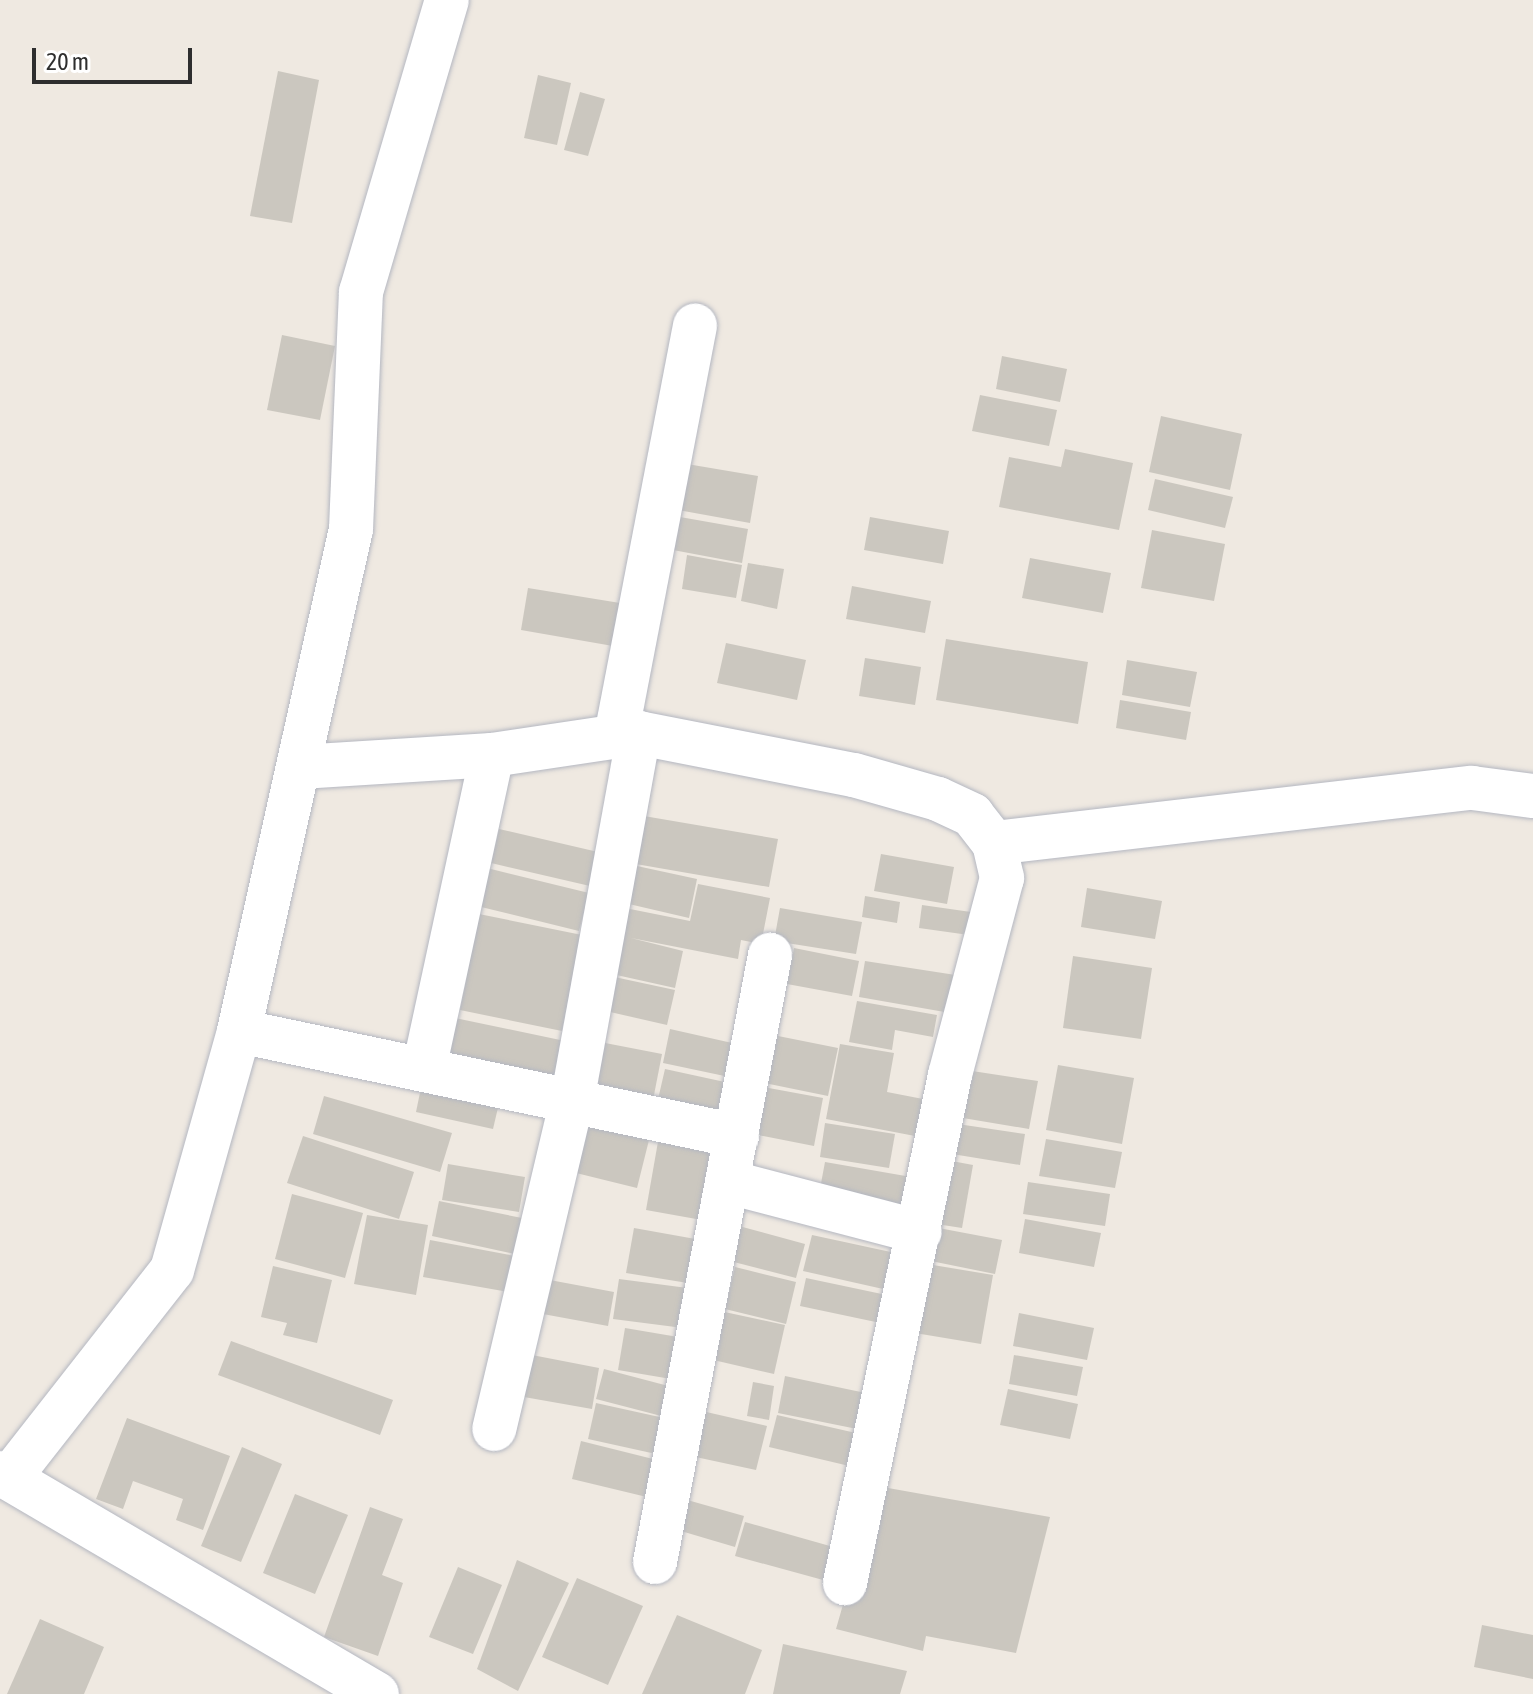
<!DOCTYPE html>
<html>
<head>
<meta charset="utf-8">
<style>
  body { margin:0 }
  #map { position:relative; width:1533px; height:1694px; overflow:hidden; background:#efe9e1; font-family:"Asap Condensed",sans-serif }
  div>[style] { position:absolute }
  .building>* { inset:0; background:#cbc7bf }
  .roads { filter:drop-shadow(0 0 2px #b4b7c1) drop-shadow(0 0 2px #b4b7c1) }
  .minor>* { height:44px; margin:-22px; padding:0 22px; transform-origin:22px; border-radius:22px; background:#fff }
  span { translate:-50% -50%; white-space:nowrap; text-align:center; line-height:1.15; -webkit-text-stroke:8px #fff; paint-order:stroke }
  .scale { position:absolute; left:32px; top:48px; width:160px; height:36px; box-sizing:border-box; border:4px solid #2e2e2e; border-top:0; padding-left:10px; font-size:24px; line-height:28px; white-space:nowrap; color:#2e2e2e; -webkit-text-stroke:6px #fff; paint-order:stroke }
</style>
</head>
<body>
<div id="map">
  <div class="building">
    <i style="clip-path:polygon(278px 71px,319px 80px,292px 223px,250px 216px)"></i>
    <i style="clip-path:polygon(538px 75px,571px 83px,557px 145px,524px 138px)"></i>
    <i style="clip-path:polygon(580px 92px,605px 99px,588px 156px,564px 150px)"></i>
    <i style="clip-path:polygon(282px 335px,335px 346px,320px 420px,267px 410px)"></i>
    <i style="clip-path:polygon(1002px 356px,1067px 369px,1060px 402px,996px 389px)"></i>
    <i style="clip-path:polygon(980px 395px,1057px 410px,1049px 446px,972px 431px)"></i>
    <i style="clip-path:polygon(1161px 416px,1242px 434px,1230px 490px,1149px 472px)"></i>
    <i style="clip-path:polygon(1065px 449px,1133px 463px,1119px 530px,999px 507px,1009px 457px,1061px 467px)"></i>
    <i style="clip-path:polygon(687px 464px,758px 476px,750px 523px,678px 510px)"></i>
    <i style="clip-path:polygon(1155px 479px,1233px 497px,1225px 528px,1148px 510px)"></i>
    <i style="clip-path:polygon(663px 514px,748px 529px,742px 563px,657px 547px)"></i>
    <i style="clip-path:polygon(870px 517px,949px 531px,943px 564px,864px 550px)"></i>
    <i style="clip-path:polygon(1152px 530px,1225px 544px,1214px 601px,1141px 588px)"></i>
    <i style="clip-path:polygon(687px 555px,742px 565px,736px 598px,682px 589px)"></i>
    <i style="clip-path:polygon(1030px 558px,1111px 573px,1103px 613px,1022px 598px)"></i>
    <i style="clip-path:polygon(748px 563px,784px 569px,777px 609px,741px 601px)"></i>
    <i style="clip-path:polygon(852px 586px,931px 601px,925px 633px,846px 619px)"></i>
    <i style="clip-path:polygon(528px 588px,620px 603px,613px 646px,521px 630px)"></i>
    <i style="clip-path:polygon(946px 639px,1088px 662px,1078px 724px,936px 700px)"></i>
    <i style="clip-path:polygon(726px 643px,806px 660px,797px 700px,717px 683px)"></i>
    <i style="clip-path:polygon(865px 658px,921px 667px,915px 705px,859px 696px)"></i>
    <i style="clip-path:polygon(1127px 660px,1197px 672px,1190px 707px,1122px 695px)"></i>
    <i style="clip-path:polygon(1120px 700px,1191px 712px,1186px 740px,1116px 728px)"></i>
    <i style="clip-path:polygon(638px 815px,778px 839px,769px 887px,630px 863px)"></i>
    <i style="clip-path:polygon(499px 829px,598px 852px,590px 886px,491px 863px)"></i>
    <i style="clip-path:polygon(881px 854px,954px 867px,947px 904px,874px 891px)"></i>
    <i style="clip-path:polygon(623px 863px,697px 879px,689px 918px,616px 901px)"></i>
    <i style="clip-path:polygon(487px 868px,589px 893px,579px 931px,477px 906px)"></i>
    <i style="clip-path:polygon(698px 884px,770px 898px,761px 944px,741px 940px,738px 959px,631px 938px,683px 951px,675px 988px,612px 974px,625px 908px,690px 921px)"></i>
    <i style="clip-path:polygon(1087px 888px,1162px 901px,1155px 939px,1081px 927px)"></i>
    <i style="clip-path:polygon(865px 896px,900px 902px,897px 923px,862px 917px)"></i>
    <i style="clip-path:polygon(922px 905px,971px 912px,969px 935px,919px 928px)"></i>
    <i style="clip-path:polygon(780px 908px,862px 922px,856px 954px,774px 941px)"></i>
    <i style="clip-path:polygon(479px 914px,582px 935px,562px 1031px,460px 1010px)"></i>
    <i style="clip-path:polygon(794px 948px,859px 961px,852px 996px,787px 984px)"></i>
    <i style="clip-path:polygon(1073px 956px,1152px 968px,1141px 1039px,1063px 1028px)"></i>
    <i style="clip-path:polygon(865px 961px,962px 976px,956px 1014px,859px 997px)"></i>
    <i style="clip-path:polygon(605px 975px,675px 990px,667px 1025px,597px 1009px)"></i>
    <i style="clip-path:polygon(857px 1001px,937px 1015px,933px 1037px,895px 1030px,892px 1050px,849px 1042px)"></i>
    <i style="clip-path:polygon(455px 1018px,565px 1041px,556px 1082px,447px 1059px)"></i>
    <i style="clip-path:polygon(670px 1029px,741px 1045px,734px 1078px,663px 1063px)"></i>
    <i style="clip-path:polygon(768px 1034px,838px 1048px,828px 1096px,759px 1082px)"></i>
    <i style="clip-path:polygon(600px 1042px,662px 1054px,653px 1100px,592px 1088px)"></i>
    <i style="clip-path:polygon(840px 1044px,894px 1053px,887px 1092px,923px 1099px,915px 1136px,826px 1119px)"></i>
    <i style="clip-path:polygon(1058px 1065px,1134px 1078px,1122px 1144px,1046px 1130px)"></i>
    <i style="clip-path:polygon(665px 1069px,734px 1084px,726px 1123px,656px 1108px)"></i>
    <i style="clip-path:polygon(959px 1069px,1038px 1081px,1029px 1129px,951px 1116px)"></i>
    <i style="clip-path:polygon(422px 1083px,500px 1099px,493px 1129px,416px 1112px)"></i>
    <i style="clip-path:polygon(752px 1085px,823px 1098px,814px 1146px,743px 1132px)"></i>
    <i style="clip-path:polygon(324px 1096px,452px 1133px,440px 1172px,313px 1134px)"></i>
    <i style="clip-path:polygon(825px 1123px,895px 1134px,889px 1168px,820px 1157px)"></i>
    <i style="clip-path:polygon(951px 1123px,1025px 1134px,1020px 1165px,946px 1153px)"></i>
    <i style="clip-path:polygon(579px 1124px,649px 1140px,637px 1188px,568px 1171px)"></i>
    <i style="clip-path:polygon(303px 1136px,414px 1172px,399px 1219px,287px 1183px)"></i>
    <i style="clip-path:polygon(659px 1136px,726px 1148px,713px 1222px,646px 1210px)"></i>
    <i style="clip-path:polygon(1046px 1139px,1122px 1152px,1115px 1188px,1039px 1176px)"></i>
    <i style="clip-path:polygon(941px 1159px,973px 1165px,962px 1228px,930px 1223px)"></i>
    <i style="clip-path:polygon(825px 1162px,917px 1178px,910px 1210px,819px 1194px)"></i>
    <i style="clip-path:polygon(448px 1164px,525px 1177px,519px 1212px,442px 1200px)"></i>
    <i style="clip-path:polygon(1028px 1182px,1110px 1194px,1105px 1226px,1023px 1214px)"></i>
    <i style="clip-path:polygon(292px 1194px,363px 1213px,345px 1278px,275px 1259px)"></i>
    <i style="clip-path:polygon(439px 1201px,522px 1218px,515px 1254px,432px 1236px)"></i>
    <i style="clip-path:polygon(367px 1215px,428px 1225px,416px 1295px,354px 1284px)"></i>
    <i style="clip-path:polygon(1025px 1219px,1101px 1233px,1094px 1267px,1019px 1253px)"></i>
    <i style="clip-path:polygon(735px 1225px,805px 1244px,796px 1278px,726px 1260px)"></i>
    <i style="clip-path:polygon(928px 1226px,1002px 1240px,995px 1274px,921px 1259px)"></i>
    <i style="clip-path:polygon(634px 1228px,701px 1240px,694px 1284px,626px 1273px)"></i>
    <i style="clip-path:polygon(812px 1235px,900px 1254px,892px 1291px,803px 1271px)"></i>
    <i style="clip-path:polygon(430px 1240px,520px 1257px,514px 1293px,423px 1277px)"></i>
    <i style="clip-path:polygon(921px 1263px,993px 1275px,981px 1344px,909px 1332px)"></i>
    <i style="clip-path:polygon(273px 1266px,332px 1280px,317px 1343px,283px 1335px,287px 1323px,261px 1317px)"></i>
    <i style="clip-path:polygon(735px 1267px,796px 1282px,786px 1324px,725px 1309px)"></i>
    <i style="clip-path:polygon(539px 1278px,614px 1292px,608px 1326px,532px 1312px)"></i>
    <i style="clip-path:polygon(806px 1278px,896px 1297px,890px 1325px,800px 1306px)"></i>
    <i style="clip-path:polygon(619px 1279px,695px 1289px,691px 1329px,613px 1319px)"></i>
    <i style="clip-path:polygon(720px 1311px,785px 1325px,774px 1374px,709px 1359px)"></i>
    <i style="clip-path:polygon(1019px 1313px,1094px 1328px,1087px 1360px,1013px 1346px)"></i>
    <i style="clip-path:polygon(625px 1328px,684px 1338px,677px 1380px,618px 1370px)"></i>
    <i style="clip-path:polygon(231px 1341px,393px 1400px,380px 1435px,218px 1375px)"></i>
    <i style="clip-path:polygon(532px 1355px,599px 1368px,592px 1409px,524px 1397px)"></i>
    <i style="clip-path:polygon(1014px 1355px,1083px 1367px,1077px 1396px,1009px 1384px)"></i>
    <i style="clip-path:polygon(604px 1369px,676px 1388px,669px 1418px,596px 1399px)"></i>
    <i style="clip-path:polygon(785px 1376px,875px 1395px,867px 1431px,778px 1413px)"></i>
    <i style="clip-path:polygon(753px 1382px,774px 1386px,769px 1420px,747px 1416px)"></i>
    <i style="clip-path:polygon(1008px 1389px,1078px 1404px,1070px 1439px,1000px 1425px)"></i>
    <i style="clip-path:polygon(596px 1403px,664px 1418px,656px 1454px,588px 1439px)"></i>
    <i style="clip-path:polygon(702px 1411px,767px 1426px,756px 1470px,691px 1456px)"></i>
    <i style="clip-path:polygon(777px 1415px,869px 1436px,862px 1469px,769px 1447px)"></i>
    <i style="clip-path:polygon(127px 1418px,230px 1456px,203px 1530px,176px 1520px,183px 1499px,133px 1481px,123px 1509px,96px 1499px)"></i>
    <i style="clip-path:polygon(581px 1441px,661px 1461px,651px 1498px,572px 1479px)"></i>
    <i style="clip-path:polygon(242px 1447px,282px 1464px,241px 1562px,201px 1546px)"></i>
    <i style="clip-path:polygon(877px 1486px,1050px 1517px,1016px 1653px,926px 1636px,923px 1651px,836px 1629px)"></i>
    <i style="clip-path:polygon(295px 1494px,348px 1515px,315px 1594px,263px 1573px)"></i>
    <i style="clip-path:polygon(673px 1496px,744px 1516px,735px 1547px,664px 1526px)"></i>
    <i style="clip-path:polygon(370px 1507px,403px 1519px,382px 1575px,403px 1583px,378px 1656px,324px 1637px)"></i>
    <i style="clip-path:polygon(745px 1522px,844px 1550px,834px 1583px,735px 1556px)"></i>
    <i style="clip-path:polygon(517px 1560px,569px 1583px,518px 1691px,477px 1669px)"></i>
    <i style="clip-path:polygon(458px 1567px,502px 1585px,473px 1654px,429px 1637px)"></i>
    <i style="clip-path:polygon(577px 1578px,643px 1606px,608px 1685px,542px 1657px)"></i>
    <i style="clip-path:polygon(677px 1615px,762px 1650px,745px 1694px,642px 1694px)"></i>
    <i style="clip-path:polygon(40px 1619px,104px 1647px,84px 1694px,7px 1694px)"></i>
    <i style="clip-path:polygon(1482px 1625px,1533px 1635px,1533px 1679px,1474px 1667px)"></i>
    <i style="clip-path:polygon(783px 1644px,907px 1671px,900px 1694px,773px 1694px)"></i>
  </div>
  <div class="roads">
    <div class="minor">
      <i style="left:639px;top:733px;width:219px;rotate:11.1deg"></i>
      <i style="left:854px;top:775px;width:87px;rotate:15.9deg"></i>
      <i style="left:938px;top:799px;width:38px;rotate:25deg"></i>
      <i style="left:972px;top:815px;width:36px;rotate:52deg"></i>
      <i style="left:994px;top:843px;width:36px;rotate:77deg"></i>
      <i style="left:1002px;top:878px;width:204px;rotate:104.8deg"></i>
      <i style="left:950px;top:1075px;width:519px;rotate:101.68deg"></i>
      <i style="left:616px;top:736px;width:418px;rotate:-79.1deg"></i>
      <i style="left:300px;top:767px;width:192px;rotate:-3.6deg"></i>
      <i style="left:492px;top:755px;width:149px;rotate:-8.5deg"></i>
      <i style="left:639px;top:733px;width:373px;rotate:100.3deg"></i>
      <i style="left:572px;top:1100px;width:338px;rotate:103.3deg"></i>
      <i style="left:994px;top:843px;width:481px;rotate:-6.6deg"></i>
      <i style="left:1472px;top:788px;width:62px;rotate:7.5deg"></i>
      <i style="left:239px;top:1031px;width:509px;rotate:11.91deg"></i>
      <i style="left:424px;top:1069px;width:321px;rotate:-77.8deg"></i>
      <i style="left:729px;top:1182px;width:197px;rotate:14.7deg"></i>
      <i style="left:0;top:1473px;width:437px;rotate:30.4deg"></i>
      <i style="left:9px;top:1478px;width:264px;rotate:-51.9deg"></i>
      <i style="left:172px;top:1270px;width:248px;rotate:-74.3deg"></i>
      <i style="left:239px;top:1031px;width:514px;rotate:-77.42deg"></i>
      <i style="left:351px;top:529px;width:237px;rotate:-87.6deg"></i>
      <i style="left:361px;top:292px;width:304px;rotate:-73.6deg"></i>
      <i style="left:655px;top:1562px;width:618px;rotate:-79.27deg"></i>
    </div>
  </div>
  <div class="scale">20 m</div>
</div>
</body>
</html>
